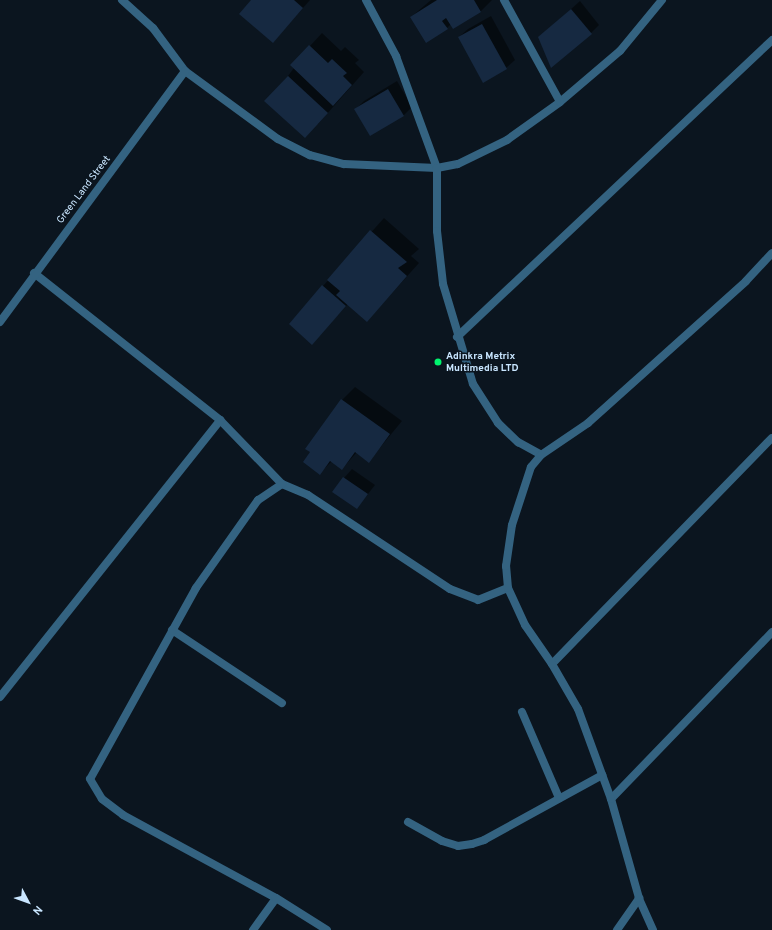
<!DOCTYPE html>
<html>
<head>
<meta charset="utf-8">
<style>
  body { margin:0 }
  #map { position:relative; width:772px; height:930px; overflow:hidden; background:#0b151f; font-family:Overpass,sans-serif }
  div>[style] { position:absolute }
  .shadow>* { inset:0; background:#0007 }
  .building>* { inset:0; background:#162941 }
  .service>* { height:8px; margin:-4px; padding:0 4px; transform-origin:4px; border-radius:4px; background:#346381 }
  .minor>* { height:8px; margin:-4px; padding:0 4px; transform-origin:4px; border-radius:4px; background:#346381 }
  .tertiary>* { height:8px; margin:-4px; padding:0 4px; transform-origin:4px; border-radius:4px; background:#346381 }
  .dots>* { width:11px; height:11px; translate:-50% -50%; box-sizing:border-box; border:2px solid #0b151f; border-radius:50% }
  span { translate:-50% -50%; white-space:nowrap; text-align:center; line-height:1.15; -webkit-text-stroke:3px #0b151f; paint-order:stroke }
  .street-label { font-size:10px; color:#c9e6ff }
  .poi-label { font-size:10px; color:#c9e6ff; font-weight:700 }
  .left { translate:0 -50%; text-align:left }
  .north { position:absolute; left:8px; top:882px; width:40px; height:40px; -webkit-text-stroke:3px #0b151f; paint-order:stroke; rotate:131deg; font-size:11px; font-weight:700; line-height:16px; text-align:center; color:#c9e6ff }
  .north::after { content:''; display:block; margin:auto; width:14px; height:18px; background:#c9e6ff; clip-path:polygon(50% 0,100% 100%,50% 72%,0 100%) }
</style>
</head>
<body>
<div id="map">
  <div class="shadow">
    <i style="clip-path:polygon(252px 0,310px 0,273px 42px)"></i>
    <i style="clip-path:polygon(431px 0,492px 0,481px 11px,453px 28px,451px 24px,447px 28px,411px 17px)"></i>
    <i style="clip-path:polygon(580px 1px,599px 25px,591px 33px,539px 38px)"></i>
    <i style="clip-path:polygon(491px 16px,515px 60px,506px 68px,459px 37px,468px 29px)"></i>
    <i style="clip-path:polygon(322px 33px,341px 51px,345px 47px,359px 60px,355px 63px,364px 72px,318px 124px,288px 76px,310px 46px)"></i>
    <i style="clip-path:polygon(397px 81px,412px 107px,403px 116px,355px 110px,364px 101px)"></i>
    <i style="clip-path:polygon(384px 218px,419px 249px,411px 256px,419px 263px,367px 321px,348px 304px,312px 343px,323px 286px)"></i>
    <i style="clip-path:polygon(355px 387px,402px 421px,369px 461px,357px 452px,342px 469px,332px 461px,320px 473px,342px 400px)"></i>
    <i style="clip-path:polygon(352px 469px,375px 485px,357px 508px,344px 478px)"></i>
  </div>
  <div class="building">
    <i style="clip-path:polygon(251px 0,294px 0,303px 8px,273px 43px,239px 14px)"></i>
    <i style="clip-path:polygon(437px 0,474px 0,481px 12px,453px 29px,446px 18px,442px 21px,448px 29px,426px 43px,410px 17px)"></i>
    <i style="clip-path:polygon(571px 9px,592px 34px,551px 68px,538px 37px)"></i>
    <i style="clip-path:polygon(482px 24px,507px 69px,483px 83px,458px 37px)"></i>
    <i style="clip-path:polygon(309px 45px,328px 63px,332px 59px,347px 73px,343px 76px,352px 85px,333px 106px,290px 65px)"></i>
    <i style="clip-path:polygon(288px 76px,328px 113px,305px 138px,264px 101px)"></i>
    <i style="clip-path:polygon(388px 89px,404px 116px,370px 136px,354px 109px)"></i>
    <i style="clip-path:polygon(370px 230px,407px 262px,398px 268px,407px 276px,367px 322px,336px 295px,340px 291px,327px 280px)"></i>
    <i style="clip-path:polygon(322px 285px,346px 306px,312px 345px,289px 324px)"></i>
    <i style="clip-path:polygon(341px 399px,390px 434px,369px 463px,355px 452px,342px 470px,330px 461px,320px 475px,303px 462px,310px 452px,305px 449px)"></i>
    <i style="clip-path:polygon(343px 477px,368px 494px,357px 509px,332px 492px)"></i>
  </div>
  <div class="service">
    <i style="left:172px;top:630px;width:132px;rotate:33.6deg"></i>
    <i style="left:522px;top:712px;width:94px;rotate:66.7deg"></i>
    <i style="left:408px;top:822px;width:39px;rotate:29deg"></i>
    <i style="left:442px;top:841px;width:17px;rotate:17deg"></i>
    <i style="left:458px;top:846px;width:14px;rotate:-8deg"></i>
    <i style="left:472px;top:844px;width:13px;rotate:-18deg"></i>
    <i style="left:484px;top:840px;width:135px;rotate:-28.8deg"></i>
    <i style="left:253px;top:930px;width:39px;rotate:-54deg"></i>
  </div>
  <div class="minor">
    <i style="left:122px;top:0;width:42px;rotate:42.1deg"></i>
    <i style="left:153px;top:28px;width:54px;rotate:53.3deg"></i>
    <i style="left:185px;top:71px;width:115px;rotate:36.2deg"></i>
    <i style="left:278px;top:139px;width:36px;rotate:27deg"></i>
    <i style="left:310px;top:155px;width:35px;rotate:15deg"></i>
    <i style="left:344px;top:164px;width:93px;rotate:2.5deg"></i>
    <i style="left:437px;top:168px;width:21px;rotate:-11deg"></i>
    <i style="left:458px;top:164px;width:55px;rotate:-26.1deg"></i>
    <i style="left:507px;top:140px;width:65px;rotate:-35.6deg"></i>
    <i style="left:560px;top:102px;width:79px;rotate:-40.4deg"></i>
    <i style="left:620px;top:51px;width:66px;rotate:-50.5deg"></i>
    <i style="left:366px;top:0;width:64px;rotate:61.8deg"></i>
    <i style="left:396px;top:56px;width:119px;rotate:69.9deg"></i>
    <i style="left:437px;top:168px;width:63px;rotate:90deg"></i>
    <i style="left:437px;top:231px;width:53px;rotate:83.5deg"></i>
    <i style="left:443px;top:284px;width:104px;rotate:73.3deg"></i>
    <i style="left:473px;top:384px;width:46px;rotate:57.3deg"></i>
    <i style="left:498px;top:423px;width:28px;rotate:44deg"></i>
    <i style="left:518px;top:442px;width:26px;rotate:29deg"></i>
    <i style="left:504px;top:0;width:116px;rotate:61.2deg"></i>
    <i style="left:34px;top:273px;width:237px;rotate:38.3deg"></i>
    <i style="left:220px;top:420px;width:89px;rotate:45.9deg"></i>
    <i style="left:282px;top:484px;width:28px;rotate:23deg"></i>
    <i style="left:308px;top:495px;width:170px;rotate:33.5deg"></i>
    <i style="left:450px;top:589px;width:30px;rotate:21deg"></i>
    <i style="left:478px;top:600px;width:32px;rotate:-22deg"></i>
    <i style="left:0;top:322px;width:312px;rotate:-53.6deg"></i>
    <i style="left:457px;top:337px;width:433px;rotate:-43.3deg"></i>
    <i style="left:282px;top:484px;width:29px;rotate:146deg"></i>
    <i style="left:258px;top:500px;width:108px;rotate:125.2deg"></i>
    <i style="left:196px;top:588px;width:218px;rotate:119deg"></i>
    <i style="left:90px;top:779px;width:23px;rotate:59deg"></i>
    <i style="left:102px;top:799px;width:26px;rotate:37deg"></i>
    <i style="left:123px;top:815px;width:174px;rotate:28.5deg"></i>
    <i style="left:276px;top:898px;width:60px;rotate:32.1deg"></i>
    <i style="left:552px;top:664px;width:315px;rotate:-45.8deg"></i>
    <i style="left:0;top:697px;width:354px;rotate:-51.5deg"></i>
    <i style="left:611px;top:799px;width:232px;rotate:-46deg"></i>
    <i style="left:617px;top:930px;width:39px;rotate:-55deg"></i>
  </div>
  <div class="tertiary">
    <i style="left:653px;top:930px;width:35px;rotate:-114deg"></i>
    <i style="left:639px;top:898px;width:103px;rotate:-105.8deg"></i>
    <i style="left:611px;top:799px;width:96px;rotate:-110.1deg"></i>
    <i style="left:578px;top:709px;width:52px;rotate:-120deg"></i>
    <i style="left:552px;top:664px;width:47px;rotate:-124.7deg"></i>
    <i style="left:525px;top:625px;width:41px;rotate:-114.7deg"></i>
    <i style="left:508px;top:588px;width:22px;rotate:-95deg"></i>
    <i style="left:506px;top:566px;width:41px;rotate:-81.7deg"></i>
    <i style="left:512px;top:525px;width:61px;rotate:-71.9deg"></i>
    <i style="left:531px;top:467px;width:16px;rotate:-50deg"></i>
    <i style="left:541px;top:455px;width:57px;rotate:-34.2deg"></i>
    <i style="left:588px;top:423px;width:212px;rotate:-41.9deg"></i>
    <i style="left:746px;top:281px;width:38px;rotate:-47deg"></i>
  </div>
  <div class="dots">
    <i style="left:438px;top:362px;background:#00f46e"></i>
  </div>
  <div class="street-label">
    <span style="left:84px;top:190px;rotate:-53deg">Green Land Street</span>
  </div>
  <div class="poi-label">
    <span class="left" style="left:446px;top:362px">Adinkra Metrix<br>Multimedia LTD</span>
  </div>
  <div class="north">N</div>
</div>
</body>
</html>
